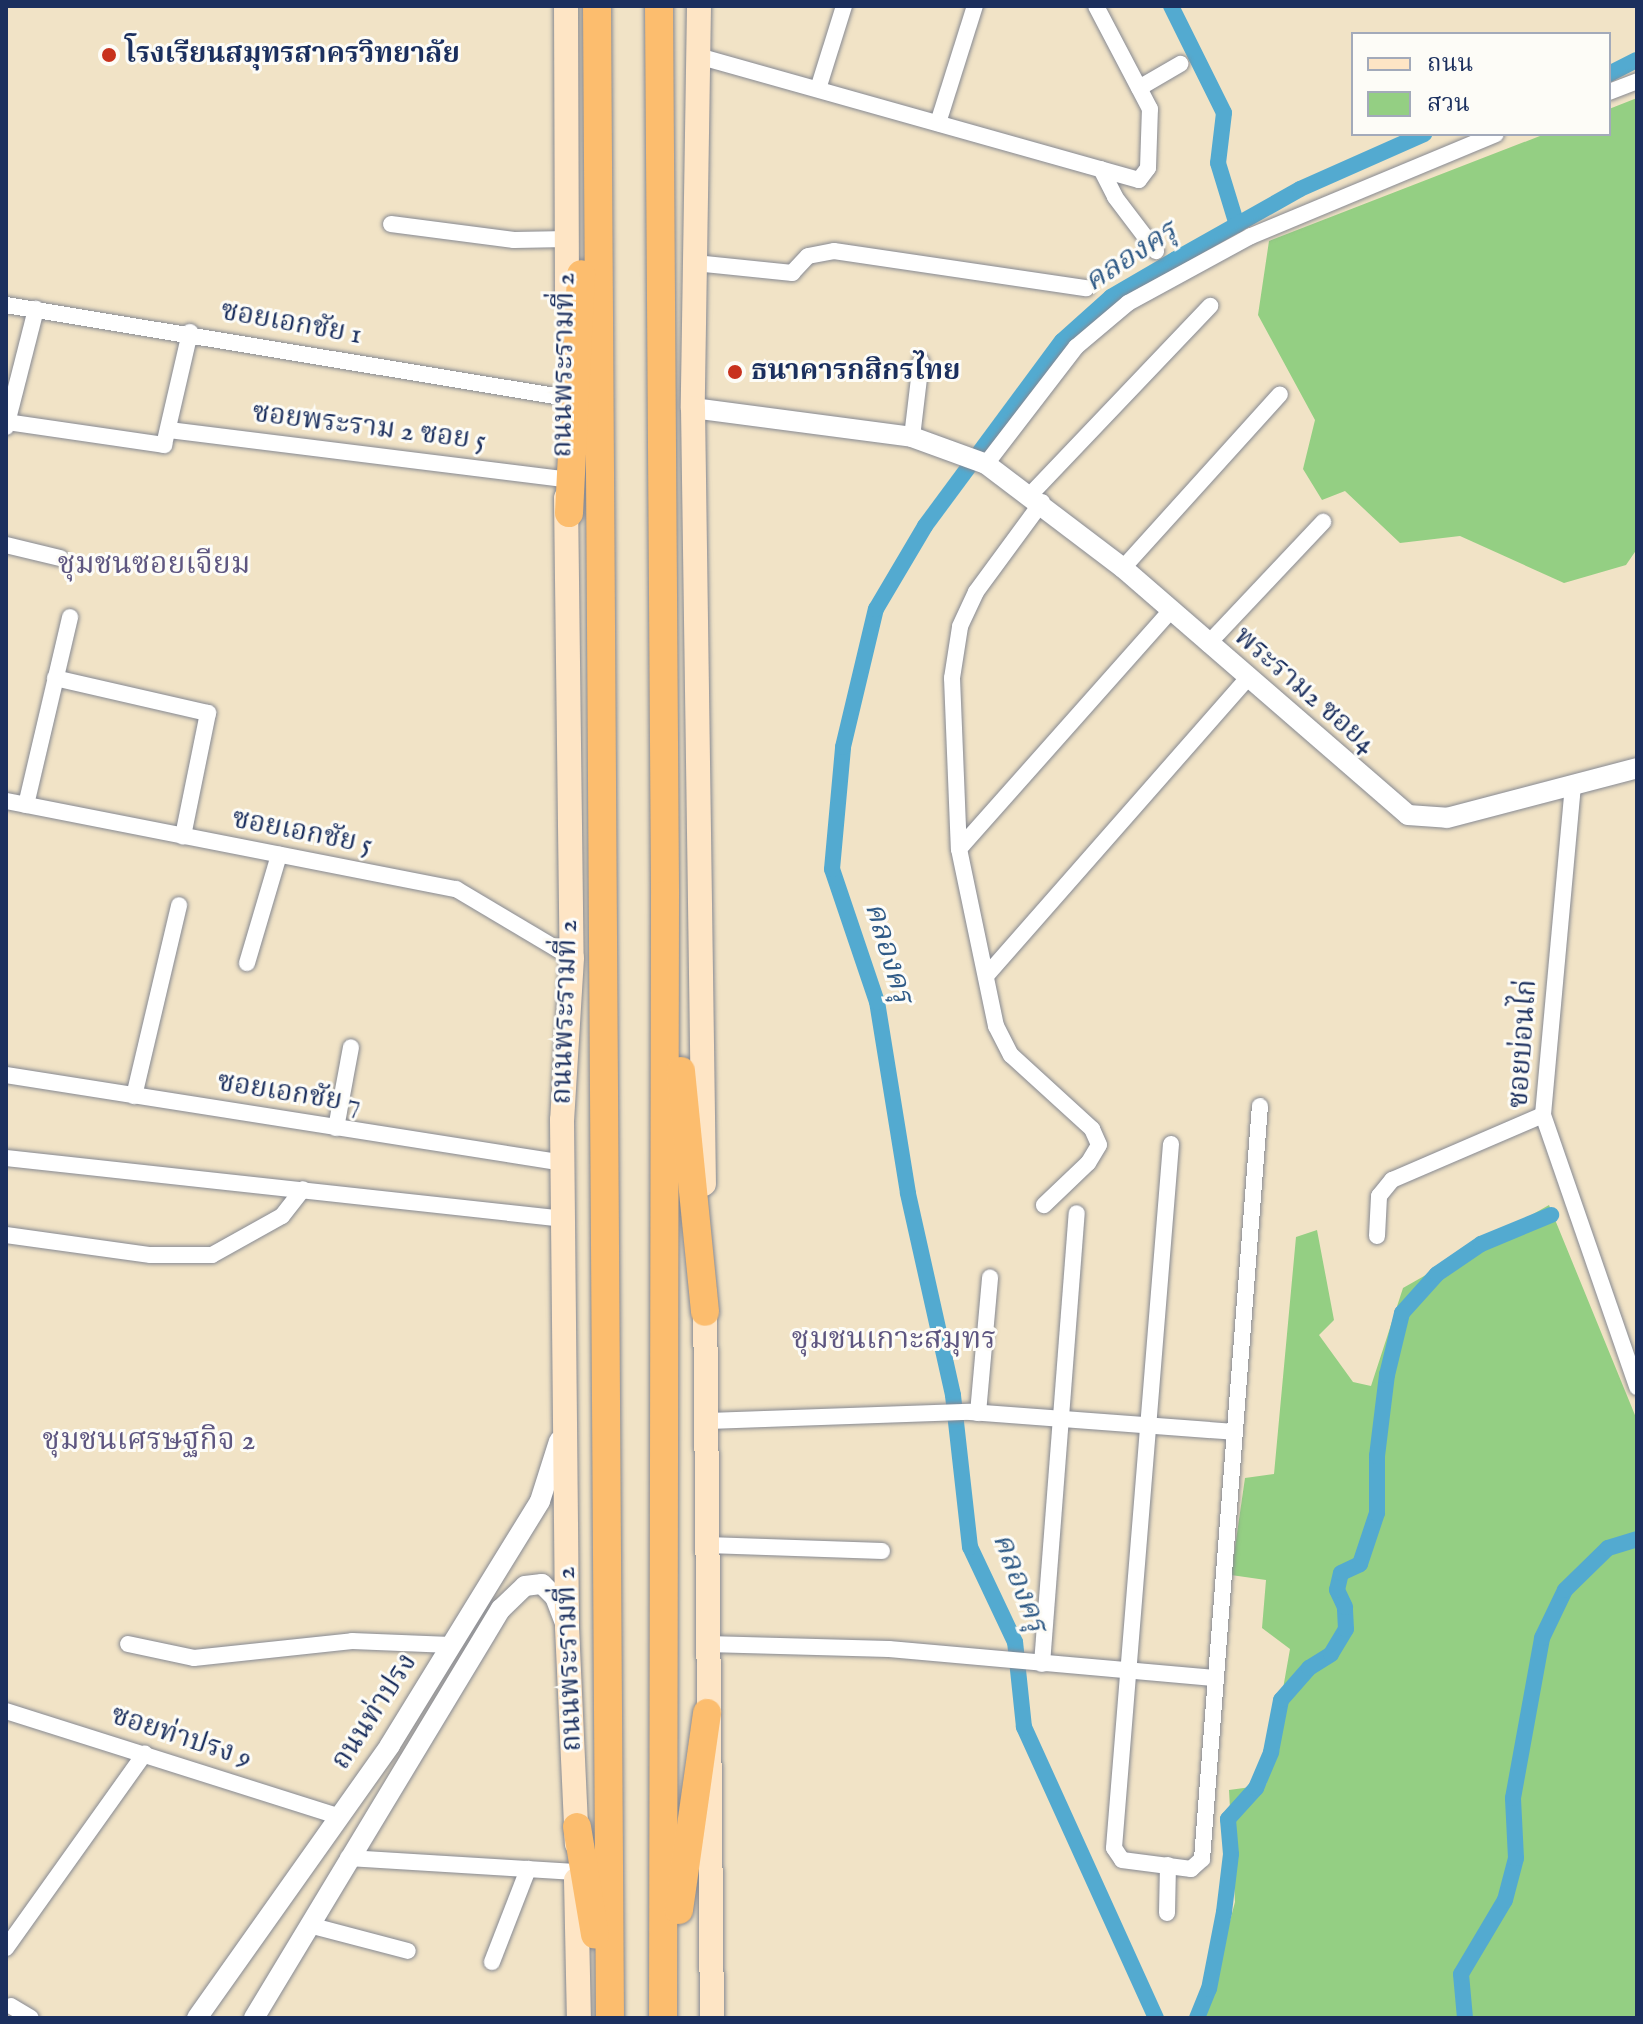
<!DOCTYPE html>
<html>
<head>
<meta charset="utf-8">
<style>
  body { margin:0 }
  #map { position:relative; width:1643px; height:2024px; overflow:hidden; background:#f1e3c6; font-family:"IM FELL English","Noto Serif Thai",serif }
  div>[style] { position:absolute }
  .green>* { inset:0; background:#94cf83 }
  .canal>* { height:16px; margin:-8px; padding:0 8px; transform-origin:8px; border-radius:8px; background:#53aad0 }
  .roads { filter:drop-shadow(0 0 2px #868992) drop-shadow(0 0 2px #868992) }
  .minor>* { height:16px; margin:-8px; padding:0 8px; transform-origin:8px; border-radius:8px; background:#fff }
  .tertiary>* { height:20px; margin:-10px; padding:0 10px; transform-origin:10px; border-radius:10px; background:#fff }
  .secondary>* { height:24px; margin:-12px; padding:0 12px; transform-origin:12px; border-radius:12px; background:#fee5c5 }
  .trunk>* { height:28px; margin:-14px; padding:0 14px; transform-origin:14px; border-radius:14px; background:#fcbd6e }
  .dots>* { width:22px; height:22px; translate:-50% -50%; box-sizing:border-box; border:4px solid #fdfcf7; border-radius:50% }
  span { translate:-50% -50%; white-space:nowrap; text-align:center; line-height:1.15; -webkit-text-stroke:6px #fdfcf7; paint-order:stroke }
  .poi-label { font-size:28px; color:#1b2f5e; font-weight:700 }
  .left { translate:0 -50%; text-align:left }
  .street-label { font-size:28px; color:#1b2f5e }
  .water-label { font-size:30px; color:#2f5a86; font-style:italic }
  .neighbourhood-label { font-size:30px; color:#5e5680 }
  .frame { position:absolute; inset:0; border:8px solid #1b2f5e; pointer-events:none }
  .legend { position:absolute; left:1351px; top:32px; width:260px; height:104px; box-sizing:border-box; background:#fdfcf7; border:2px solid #a3aaba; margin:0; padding:10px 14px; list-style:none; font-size:24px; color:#1b2f5e }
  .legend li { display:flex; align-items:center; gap:16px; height:40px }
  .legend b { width:40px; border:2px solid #a3aaba }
</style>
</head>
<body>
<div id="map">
  <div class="green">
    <i style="clip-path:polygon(1637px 98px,1637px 549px,1626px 565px,1564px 583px,1460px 536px,1400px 543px,1345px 491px,1322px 500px,1303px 469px,1315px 420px,1258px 315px,1269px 241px,1545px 134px,1609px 134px,1609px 109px)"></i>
    <i style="clip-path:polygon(1549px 1205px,1637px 1420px,1637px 2018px,1204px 2018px,1235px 1902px,1229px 1790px,1266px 1785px,1290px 1649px,1262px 1628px,1266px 1580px,1231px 1575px,1245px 1478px,1274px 1474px,1296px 1237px,1317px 1230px,1334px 1320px,1319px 1335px,1353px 1382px,1371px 1386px,1403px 1288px)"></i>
  </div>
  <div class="canal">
    <i style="left:1171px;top:6px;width:119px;rotate:63.6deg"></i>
    <i style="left:1224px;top:113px;width:50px;rotate:96.8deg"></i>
    <i style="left:1218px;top:163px;width:65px;rotate:73deg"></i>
    <i style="left:1609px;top:74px;width:31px;rotate:-27deg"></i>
    <i style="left:1156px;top:2018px;width:320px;rotate:-114.4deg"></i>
    <i style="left:1024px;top:1727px;width:85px;rotate:-96deg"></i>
    <i style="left:1015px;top:1642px;width:105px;rotate:-115.3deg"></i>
    <i style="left:970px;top:1547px;width:153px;rotate:-96.4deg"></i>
    <i style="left:953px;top:1395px;width:207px;rotate:-102.6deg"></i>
    <i style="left:908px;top:1193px;width:193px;rotate:-99.2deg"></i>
    <i style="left:877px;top:1002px;width:140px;rotate:-108.7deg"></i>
    <i style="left:832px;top:869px;width:122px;rotate:-84.8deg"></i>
    <i style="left:843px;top:747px;width:142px;rotate:-76.6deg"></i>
    <i style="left:876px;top:609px;width:96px;rotate:-59.4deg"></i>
    <i style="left:925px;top:526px;width:230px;rotate:-53.5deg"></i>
    <i style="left:1062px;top:341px;width:66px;rotate:-41.9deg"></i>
    <i style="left:1111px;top:297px;width:75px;rotate:-30.3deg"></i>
    <i style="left:1176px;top:259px;width:142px;rotate:-29.4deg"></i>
    <i style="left:1300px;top:189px;width:136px;rotate:-23.9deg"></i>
    <i style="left:1197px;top:2018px;width:31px;rotate:-68deg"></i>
    <i style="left:1209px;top:1989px;width:78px;rotate:-79deg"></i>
    <i style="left:1224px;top:1912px;width:58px;rotate:-83.1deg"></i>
    <i style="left:1231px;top:1854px;width:35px;rotate:-95deg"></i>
    <i style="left:1228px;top:1819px;width:42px;rotate:-47.9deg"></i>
    <i style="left:1256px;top:1788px;width:39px;rotate:-67deg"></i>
    <i style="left:1271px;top:1752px;width:53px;rotate:-79.1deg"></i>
    <i style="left:1281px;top:1700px;width:43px;rotate:-48.8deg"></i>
    <i style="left:1309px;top:1668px;width:26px;rotate:-32deg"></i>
    <i style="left:1331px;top:1654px;width:29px;rotate:-59deg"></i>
    <i style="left:1346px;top:1629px;width:22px;rotate:-93deg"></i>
    <i style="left:1345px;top:1607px;width:19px;rotate:-115deg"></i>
    <i style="left:1337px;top:1590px;width:17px;rotate:-77deg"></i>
    <i style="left:1341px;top:1573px;width:21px;rotate:-25deg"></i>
    <i style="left:1360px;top:1564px;width:54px;rotate:-71.6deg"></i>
    <i style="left:1377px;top:1513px;width:57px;rotate:-90deg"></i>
    <i style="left:1377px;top:1456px;width:82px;rotate:-83deg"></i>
    <i style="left:1387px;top:1375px;width:64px;rotate:-76.4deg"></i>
    <i style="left:1402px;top:1313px;width:52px;rotate:-48.1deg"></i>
    <i style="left:1437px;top:1274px;width:53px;rotate:-34.3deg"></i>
    <i style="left:1481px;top:1244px;width:76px;rotate:-22.5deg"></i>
    <i style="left:1465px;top:2018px;width:44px;rotate:-95.2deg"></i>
    <i style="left:1461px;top:1974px;width:86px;rotate:-59.3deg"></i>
    <i style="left:1505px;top:1900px;width:43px;rotate:-75.3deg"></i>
    <i style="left:1516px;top:1858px;width:60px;rotate:-92.9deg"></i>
    <i style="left:1513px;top:1798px;width:163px;rotate:-79.7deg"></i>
    <i style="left:1542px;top:1638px;width:53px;rotate:-64.4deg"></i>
    <i style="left:1565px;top:1590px;width:60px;rotate:-44.3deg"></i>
    <i style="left:1608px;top:1548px;width:30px;rotate:-17deg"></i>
  </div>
  <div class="roads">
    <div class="minor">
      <i style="left:698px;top:56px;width:458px;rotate:15.7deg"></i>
      <i style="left:1139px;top:180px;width:15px;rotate:-53deg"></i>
      <i style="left:1148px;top:168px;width:59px;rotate:-88.1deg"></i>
      <i style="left:1150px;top:109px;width:116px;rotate:-117.7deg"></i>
      <i style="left:1139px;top:88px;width:48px;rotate:-30.3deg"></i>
      <i style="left:818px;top:89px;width:87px;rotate:-72.6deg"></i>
      <i style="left:1609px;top:92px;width:30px;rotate:-21deg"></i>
      <i style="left:938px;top:123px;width:123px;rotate:-72.5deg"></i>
      <i style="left:1101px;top:169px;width:31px;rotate:63deg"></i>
      <i style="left:1115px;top:197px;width:68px;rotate:52.8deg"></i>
      <i style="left:391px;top:224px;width:124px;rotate:7.4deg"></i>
      <i style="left:514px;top:240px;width:54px;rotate:-1.1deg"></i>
      <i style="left:695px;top:263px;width:98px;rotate:5.9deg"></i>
      <i style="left:792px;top:273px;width:23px;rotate:-47deg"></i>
      <i style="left:808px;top:256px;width:26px;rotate:-11deg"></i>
      <i style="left:834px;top:251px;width:255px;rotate:8.4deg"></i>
      <i style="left:6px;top:305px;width:569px;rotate:9.41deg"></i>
      <i style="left:7px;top:422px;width:159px;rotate:8.3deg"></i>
      <i style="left:164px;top:445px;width:116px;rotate:-77deg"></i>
      <i style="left:6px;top:427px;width:122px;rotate:-75.7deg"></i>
      <i style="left:169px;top:430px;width:396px;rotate:7.1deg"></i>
      <i style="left:912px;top:437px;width:76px;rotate:-83.2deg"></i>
      <i style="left:986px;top:464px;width:148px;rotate:-52.4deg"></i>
      <i style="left:1076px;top:347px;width:68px;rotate:-40.2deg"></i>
      <i style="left:1128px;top:303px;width:140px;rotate:-28.6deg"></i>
      <i style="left:1251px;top:236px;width:265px;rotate:-22.6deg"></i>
      <i style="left:1031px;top:494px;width:260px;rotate:-46.4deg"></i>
      <i style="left:1042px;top:502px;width:112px;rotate:126.3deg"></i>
      <i style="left:976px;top:592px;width:38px;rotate:115deg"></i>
      <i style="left:960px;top:627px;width:52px;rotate:98.9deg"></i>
      <i style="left:952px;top:678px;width:171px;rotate:87.7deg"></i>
      <i style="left:959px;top:849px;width:181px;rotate:78.2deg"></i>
      <i style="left:996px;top:1026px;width:33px;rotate:63deg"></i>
      <i style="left:1011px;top:1055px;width:110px;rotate:42.4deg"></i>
      <i style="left:1092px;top:1129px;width:17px;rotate:66deg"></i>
      <i style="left:1099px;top:1145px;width:21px;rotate:121deg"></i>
      <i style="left:1088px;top:1163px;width:61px;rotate:136.3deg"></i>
      <i style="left:6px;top:545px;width:56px;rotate:13.5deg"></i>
      <i style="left:1123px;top:568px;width:234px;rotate:-47.9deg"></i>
      <i style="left:1208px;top:644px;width:168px;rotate:-46.7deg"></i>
      <i style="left:55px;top:678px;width:157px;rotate:12.9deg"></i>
      <i style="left:208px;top:713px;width:126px;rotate:101.5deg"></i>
      <i style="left:1573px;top:785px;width:331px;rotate:95.2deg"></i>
      <i style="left:1543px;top:1115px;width:288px;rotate:70.9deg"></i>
      <i style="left:6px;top:801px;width:459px;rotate:11.1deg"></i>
      <i style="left:456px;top:889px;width:135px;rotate:30.7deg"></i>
      <i style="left:26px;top:805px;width:193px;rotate:-76.8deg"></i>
      <i style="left:959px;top:849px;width:319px;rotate:-48.4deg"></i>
      <i style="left:247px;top:963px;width:113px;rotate:-73.5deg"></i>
      <i style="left:986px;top:976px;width:395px;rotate:-48.7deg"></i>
      <i style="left:6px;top:1075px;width:565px;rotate:8.96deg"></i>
      <i style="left:134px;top:1096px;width:196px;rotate:-76.7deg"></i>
      <i style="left:336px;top:1128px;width:82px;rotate:-79.5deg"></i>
      <i style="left:1171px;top:1144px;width:706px;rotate:94.63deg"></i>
      <i style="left:1114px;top:1848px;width:14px;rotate:56deg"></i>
      <i style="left:1122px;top:1860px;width:70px;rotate:7.4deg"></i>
      <i style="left:1191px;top:1869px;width:15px;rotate:-42deg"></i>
      <i style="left:1202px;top:1859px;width:755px;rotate:-85.6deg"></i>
      <i style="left:6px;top:1158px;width:562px;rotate:6.23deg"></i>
      <i style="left:6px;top:1235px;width:146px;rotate:7.9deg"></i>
      <i style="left:151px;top:1255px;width:61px"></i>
      <i style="left:212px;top:1255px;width:80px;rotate:-29.1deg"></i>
      <i style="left:282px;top:1216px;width:34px;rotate:-52deg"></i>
      <i style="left:1377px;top:1236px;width:40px;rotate:-87.1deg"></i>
      <i style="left:1379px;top:1196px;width:21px;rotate:-51deg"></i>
      <i style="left:1392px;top:1180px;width:164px;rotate:-23.3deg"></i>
      <i style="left:978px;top:1413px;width:136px;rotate:-84.9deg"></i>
      <i style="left:708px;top:1421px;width:262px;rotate:-2deg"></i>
      <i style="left:970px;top:1412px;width:265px;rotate:4.3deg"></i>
      <i style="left:708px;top:1545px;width:174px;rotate:2deg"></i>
      <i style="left:128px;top:1644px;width:67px;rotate:12deg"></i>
      <i style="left:194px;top:1658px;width:159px;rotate:-6.1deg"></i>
      <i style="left:352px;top:1641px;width:99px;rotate:2.3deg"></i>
      <i style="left:707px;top:1644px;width:182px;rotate:1.6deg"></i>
      <i style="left:889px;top:1649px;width:328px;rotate:5.1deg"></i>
      <i style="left:1042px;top:1664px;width:452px;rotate:-85.6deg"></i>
      <i style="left:6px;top:1711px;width:350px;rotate:17.6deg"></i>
      <i style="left:348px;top:1858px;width:228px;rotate:3.5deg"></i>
      <i style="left:1167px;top:1913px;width:48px;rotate:-88.8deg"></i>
      <i style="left:309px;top:1925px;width:102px;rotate:14.7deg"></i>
      <i style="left:6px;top:1948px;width:239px;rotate:-54.5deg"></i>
      <i style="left:492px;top:1962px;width:100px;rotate:-68.8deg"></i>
      <i style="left:11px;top:2006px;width:23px;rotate:31deg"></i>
    </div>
    <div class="tertiary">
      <i style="left:693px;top:408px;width:221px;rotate:7.5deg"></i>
      <i style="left:912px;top:437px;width:79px;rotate:20deg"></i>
      <i style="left:986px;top:464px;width:172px;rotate:37.2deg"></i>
      <i style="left:1123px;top:568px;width:377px;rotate:40.9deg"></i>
      <i style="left:1408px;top:815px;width:39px;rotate:4deg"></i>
      <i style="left:1447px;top:818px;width:196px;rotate:-14.7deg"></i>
      <i style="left:197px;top:2018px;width:334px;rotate:-54.7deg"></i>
      <i style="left:390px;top:1745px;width:286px;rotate:-58.4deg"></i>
      <i style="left:540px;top:1501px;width:63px;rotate:-72.4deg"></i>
      <i style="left:254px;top:2018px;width:478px;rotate:-58.9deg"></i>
      <i style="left:501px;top:1609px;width:33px;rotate:-44deg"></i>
      <i style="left:525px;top:1586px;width:17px;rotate:-7deg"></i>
      <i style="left:542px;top:1584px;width:18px;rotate:45deg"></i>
      <i style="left:555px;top:1597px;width:28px;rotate:69deg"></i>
    </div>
    <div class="secondary">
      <i style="left:566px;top:6px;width:295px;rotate:89.8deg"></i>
      <i style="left:699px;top:6px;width:402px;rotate:90.9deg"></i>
      <i style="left:693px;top:408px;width:776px;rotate:89.19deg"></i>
      <i style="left:566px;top:498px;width:460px;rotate:89.3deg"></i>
      <i style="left:572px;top:958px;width:162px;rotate:93.5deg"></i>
      <i style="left:562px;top:1120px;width:507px;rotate:89.43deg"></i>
      <i style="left:567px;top:1627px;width:217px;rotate:87.4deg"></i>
      <i style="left:705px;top:1293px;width:725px;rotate:89.45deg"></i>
      <i style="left:576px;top:1880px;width:138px;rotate:88.8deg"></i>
    </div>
    <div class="trunk">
      <i style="left:597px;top:6px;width:2012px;rotate:89.63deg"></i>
      <i style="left:659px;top:6px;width:889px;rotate:89.61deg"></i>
      <i style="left:665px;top:895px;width:1123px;rotate:90.1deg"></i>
      <i style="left:569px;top:513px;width:239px;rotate:-87.1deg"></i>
      <i style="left:681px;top:1071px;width:242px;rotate:84.3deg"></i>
      <i style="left:577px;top:1827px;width:109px;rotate:80.5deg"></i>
      <i style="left:679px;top:1910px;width:199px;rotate:-81.9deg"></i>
    </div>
  </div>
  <div class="dots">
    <i style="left:109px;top:55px;background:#c8321e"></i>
    <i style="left:735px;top:372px;background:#c8321e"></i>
  </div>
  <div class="poi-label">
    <span class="left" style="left:125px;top:55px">โรงเรียนสมุทรสาครวิทยาลัย</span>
    <span class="left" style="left:751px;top:372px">ธนาคารกสิกรไทย</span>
  </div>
  <div class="street-label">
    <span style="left:291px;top:324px;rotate:10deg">ซอยเอกชัย 1</span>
    <span style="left:565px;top:365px;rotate:-89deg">ถนนพระรามที่ 2</span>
    <span style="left:369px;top:428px;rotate:7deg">ซอยพระราม 2 ซอย 5</span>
    <span style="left:1304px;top:691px;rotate:41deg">พระราม2 ซอย4</span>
    <span style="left:302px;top:833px;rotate:11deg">ซอยเอกชัย 5</span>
    <span style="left:566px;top:1012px;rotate:-88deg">ถนนพระรามที่ 2</span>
    <span style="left:1524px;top:1044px;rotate:-86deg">ซอยบ่อนไก่</span>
    <span style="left:289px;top:1094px;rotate:9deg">ซอยเอกชัย 7</span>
    <span style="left:570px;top:1659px;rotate:-92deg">ถนนพระรามที่ 2</span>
    <span style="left:375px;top:1712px;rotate:-57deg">ถนนท่าปรง</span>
    <span style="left:181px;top:1738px;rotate:18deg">ซอยท่าปรง 9</span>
  </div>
  <div class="water-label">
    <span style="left:1131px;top:257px;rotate:-33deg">คลองครุ</span>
    <span style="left:888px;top:953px;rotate:73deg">คลองครุ</span>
    <span style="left:1019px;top:1583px;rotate:69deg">คลองครุ</span>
  </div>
  <div class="neighbourhood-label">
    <span style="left:154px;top:565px">ชุมชนซอยเจียม</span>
    <span style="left:894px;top:1340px">ชุมชนเกาะสมุทร</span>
    <span style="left:149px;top:1441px">ชุมชนเศรษฐกิจ 2</span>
  </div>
  <div class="frame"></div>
  <ul class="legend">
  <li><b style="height:10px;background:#fee5c5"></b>ถนน</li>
  <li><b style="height:22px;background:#94cf83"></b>สวน</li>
  </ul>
</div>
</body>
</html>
